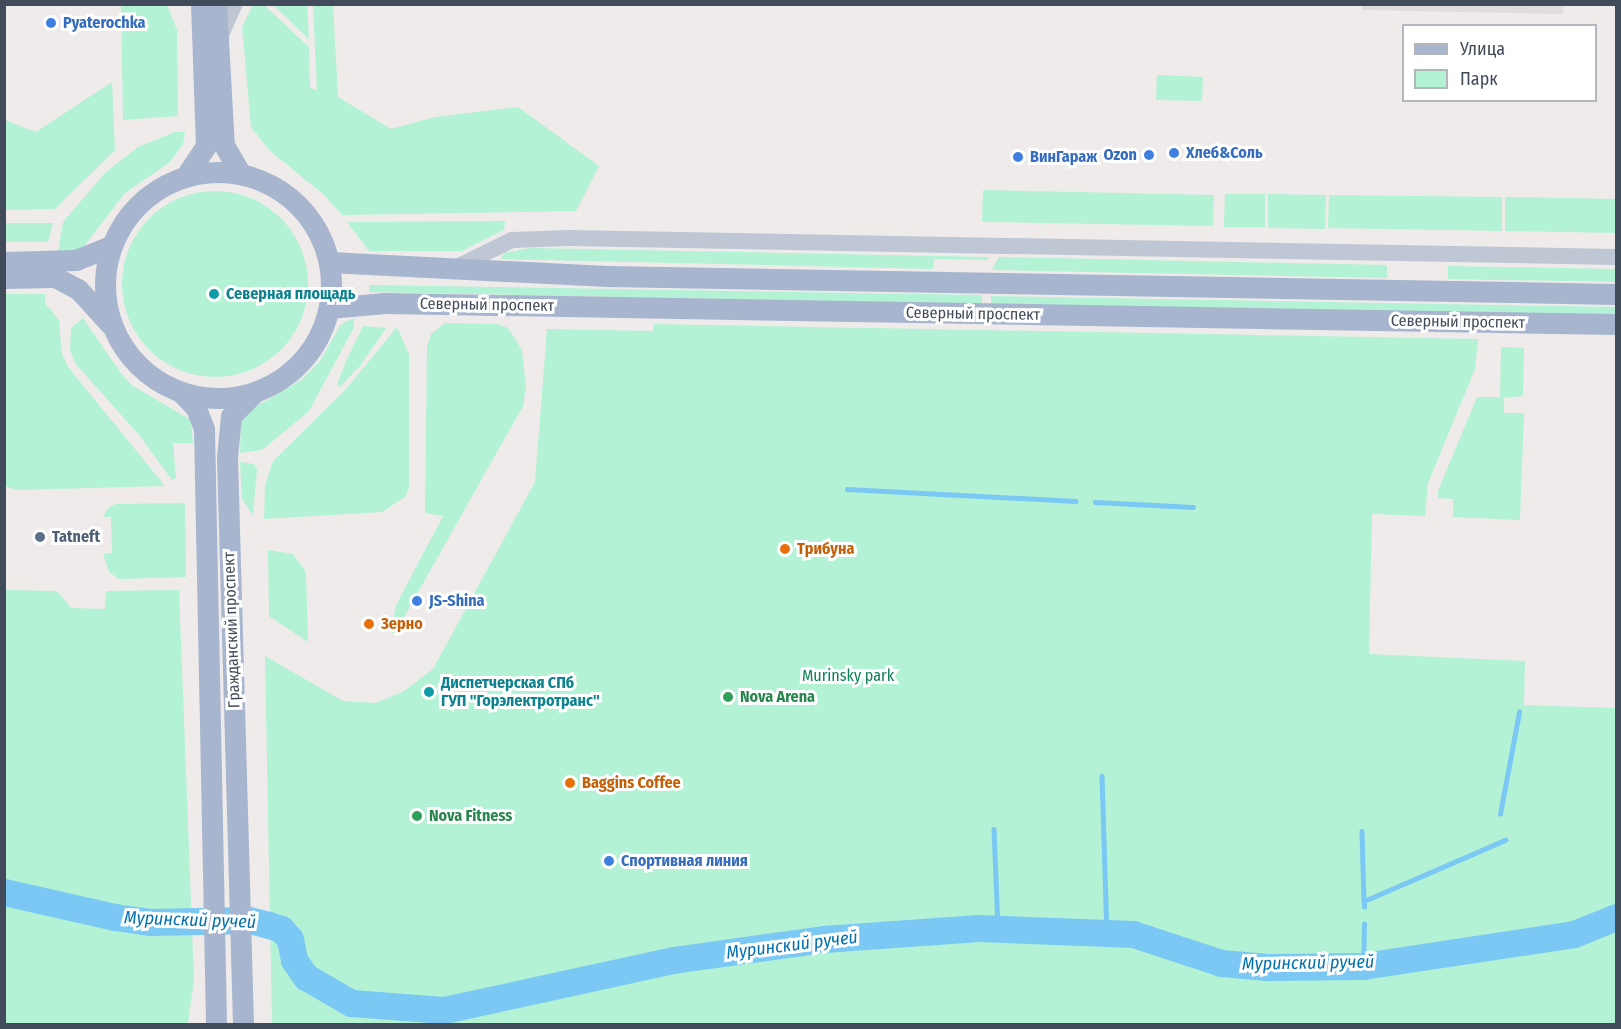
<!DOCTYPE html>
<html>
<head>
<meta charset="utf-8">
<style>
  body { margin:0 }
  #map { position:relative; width:1621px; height:1029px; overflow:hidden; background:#eeebea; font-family:"Fira Sans Condensed",sans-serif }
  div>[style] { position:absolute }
  .education>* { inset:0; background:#dfdcdc }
  .green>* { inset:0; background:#b3f2d5 }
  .round { border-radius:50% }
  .stream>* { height:4.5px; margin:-2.25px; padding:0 2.25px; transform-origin:2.25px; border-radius:2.25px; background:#7bc8f4 }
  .river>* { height:27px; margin:-13.5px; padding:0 13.5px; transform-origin:13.5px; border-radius:13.5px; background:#7bc8f4 }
  .minor>* { height:16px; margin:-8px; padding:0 8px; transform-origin:8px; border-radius:8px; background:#bfc7d5 }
  .major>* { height:21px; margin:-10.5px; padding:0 10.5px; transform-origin:10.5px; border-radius:10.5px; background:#a7b5ce }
  .major>.ring { margin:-10.5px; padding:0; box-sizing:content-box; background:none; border:21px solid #a7b5ce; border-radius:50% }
  .dots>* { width:16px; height:16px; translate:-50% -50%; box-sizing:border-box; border:3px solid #fff; border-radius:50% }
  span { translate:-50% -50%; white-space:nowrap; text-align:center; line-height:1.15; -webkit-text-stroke:6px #fff; paint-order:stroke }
  .shop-label { font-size:16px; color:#366cbe; font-weight:700 }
  .left { translate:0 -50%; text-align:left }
  .right { translate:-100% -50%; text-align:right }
  .culture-label { font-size:16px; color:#0d838f; font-weight:700 }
  .street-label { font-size:16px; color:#424b5a }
  .service-label { font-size:16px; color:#4e5e75; font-weight:700 }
  .food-label { font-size:16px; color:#c56008; font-weight:700 }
  .park-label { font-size:16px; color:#0d8158 }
  .leisure-label { font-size:16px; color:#27864d; font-weight:700 }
  .water-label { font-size:18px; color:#0070af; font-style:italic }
  .frame { position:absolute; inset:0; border:6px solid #424b5a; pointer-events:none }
  .legend { position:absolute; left:1402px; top:24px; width:195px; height:78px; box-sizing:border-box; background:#fff; border:2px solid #b3b7bd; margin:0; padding:8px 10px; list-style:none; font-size:18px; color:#424b5a }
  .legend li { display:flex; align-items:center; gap:12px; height:30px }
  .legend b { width:30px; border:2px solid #b3b7bd }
</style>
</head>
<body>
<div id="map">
  <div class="education">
    <i style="clip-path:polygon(1362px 5px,1564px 4px,1563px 14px,1362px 10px)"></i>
  </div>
  <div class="green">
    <i style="clip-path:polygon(121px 5px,166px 5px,169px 10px,177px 30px,178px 116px,123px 120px)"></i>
    <i style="clip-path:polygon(253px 5px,264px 5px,309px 47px,310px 88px,317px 90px,313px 6px,333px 5px,338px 97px,391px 129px,435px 117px,518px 107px,599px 166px,576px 211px,342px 215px,323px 194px,269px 150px,251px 127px,242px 27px)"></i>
    <i style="clip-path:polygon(273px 5px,307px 5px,309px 39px)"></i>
    <i style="clip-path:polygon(1157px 75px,1203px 77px,1202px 101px,1156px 100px)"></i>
    <i style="clip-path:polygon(112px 82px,115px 150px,55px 209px,5px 210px,5px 120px,36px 132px)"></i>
    <i style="clip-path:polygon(175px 132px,185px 132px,183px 144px,170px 162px,125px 193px,85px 245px,76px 251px,58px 252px,63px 222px,105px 173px,138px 147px)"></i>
    <i style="clip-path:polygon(983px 190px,1214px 195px,1213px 226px,982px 222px)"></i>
    <i class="round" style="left:122px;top:191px;width:186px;height:186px"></i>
    <i style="clip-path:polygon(1225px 194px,1265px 194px,1265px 227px,1224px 227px)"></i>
    <i style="clip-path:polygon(1268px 194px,1326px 195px,1325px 229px,1268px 228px)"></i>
    <i style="clip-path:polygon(1329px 195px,1502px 197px,1502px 231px,1328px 228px)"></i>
    <i style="clip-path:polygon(1505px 197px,1616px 199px,1616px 233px,1505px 231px)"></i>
    <i style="clip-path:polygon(505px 221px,504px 230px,462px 251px,369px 251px,347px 222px)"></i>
    <i style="clip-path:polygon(5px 223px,53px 223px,48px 242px,5px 242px)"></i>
    <i style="clip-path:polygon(530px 248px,989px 257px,987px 260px,934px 259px,933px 269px,501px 259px,504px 253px)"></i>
    <i style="clip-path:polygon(999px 257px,1387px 265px,1387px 278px,992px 270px)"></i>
    <i style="clip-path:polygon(1448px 266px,1616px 269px,1616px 282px,1448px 279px)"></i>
    <i style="clip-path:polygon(369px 285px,982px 295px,982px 304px,369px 292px)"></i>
    <i style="clip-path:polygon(4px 294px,45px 294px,45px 303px,59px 320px,62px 354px,68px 367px,165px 486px,17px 490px,5px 486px)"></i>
    <i style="clip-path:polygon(991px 296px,1616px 307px,1616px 315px,991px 304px)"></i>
    <i style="clip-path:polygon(83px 318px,120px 372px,133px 386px,191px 420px,193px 443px,173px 443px,176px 478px,172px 480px,139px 435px,75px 363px,70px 350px,71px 328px)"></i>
    <i style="clip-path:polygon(354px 318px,354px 327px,309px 411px,262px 450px,240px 453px,241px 419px,248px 411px,300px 381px,320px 361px,341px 324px)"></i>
    <i style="clip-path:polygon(445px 323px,497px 324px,508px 328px,522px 350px,526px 389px,523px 406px,395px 633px,391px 632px,396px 605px,443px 516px,425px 513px,427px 347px,431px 334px)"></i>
    <i style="clip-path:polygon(654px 324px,1478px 339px,1475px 369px,1428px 483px,1425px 516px,1372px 514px,1369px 654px,1525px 661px,1524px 705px,1616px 708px,1616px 1024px,272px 1024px,265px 656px,343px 701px,376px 703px,404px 691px,433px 669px,535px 482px,547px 329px,653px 331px)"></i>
    <i style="clip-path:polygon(363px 326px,386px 328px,360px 366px,340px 387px,337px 384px,346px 361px)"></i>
    <i style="clip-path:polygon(397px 327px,409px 354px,409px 488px,405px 497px,382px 512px,264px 519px,265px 485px,273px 461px,347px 388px)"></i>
    <i style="clip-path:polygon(1501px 347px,1524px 348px,1523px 396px,1504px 398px,1504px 413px,1524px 413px,1520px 520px,1453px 517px,1453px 499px,1438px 498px,1438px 491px,1477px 397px,1500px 397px)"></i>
    <i style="clip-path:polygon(240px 462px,254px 464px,257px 469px,253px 515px,242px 499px)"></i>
    <i style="clip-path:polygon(185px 503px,186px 577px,119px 579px,109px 572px,103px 554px,112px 553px,111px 517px,103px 517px,107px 509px,115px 504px)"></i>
    <i style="clip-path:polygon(268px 550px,293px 554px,306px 572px,308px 642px,269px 616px)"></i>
    <i style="clip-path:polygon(5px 590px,57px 591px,71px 608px,105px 609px,106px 591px,179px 590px,194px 979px,188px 1024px,5px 1024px)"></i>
  </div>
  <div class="stream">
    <i style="left:847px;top:489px;width:229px;rotate:3deg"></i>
    <i style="left:1095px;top:502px;width:98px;rotate:2.9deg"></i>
    <i style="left:1102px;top:776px;width:157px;rotate:88.2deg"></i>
    <i style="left:1500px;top:814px;width:104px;rotate:-79.4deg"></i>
    <i style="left:994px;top:829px;width:100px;rotate:87.7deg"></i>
    <i style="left:1362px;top:831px;width:70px;rotate:88.4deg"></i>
    <i style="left:1364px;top:907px;width:6px;rotate:-90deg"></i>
    <i style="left:1364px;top:901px;width:154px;rotate:-23.4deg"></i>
    <i style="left:1363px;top:966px;width:42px;rotate:-88.6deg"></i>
  </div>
  <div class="river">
    <i style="left:4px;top:892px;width:114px;rotate:12.7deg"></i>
    <i style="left:115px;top:917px;width:36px;rotate:8deg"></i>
    <i style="left:151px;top:922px;width:98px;rotate:-1.2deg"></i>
    <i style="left:249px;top:920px;width:21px;rotate:14deg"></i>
    <i style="left:269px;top:925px;width:13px;rotate:18deg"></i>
    <i style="left:281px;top:929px;width:13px;rotate:48deg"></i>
    <i style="left:290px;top:939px;width:21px;rotate:79deg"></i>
    <i style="left:294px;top:960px;width:21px;rotate:55deg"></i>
    <i style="left:306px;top:977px;width:52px;rotate:30deg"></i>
    <i style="left:351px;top:1003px;width:93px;rotate:4.3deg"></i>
    <i style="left:444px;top:1010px;width:234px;rotate:-12.3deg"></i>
    <i style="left:673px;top:960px;width:152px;rotate:-7.9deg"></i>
    <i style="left:824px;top:939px;width:155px;rotate:-4.1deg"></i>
    <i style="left:979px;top:928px;width:154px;rotate:2.2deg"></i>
    <i style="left:1133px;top:934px;width:93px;rotate:18.2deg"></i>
    <i style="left:1221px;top:963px;width:46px;rotate:5deg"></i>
    <i style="left:1267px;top:967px;width:96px;rotate:-0.6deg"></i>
    <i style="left:1363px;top:966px;width:213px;rotate:-8.6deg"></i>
    <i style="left:1574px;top:934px;width:45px;rotate:-22deg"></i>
  </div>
  <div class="minor">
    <i style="left:220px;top:37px;width:36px;rotate:-66deg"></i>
    <i style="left:459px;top:266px;width:59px;rotate:-26.1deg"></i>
    <i style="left:512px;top:240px;width:57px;rotate:-2deg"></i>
    <i style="left:569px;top:238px;width:1047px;rotate:1.04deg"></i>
  </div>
  <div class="major">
    <i style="left:216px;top:4px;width:141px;rotate:86.8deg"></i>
    <i style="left:224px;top:145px;width:34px;rotate:60deg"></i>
    <i class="ring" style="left:105px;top:172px;width:205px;height:205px"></i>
    <i style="left:185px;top:177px;width:37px;rotate:-56deg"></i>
    <i style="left:206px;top:146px;width:142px;rotate:-92deg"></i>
    <i style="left:4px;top:262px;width:72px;rotate:-1.6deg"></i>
    <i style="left:76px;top:260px;width:38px;rotate:-22deg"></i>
    <i style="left:329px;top:262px;width:278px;rotate:2.9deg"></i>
    <i style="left:607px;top:276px;width:1009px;rotate:1.02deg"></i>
    <i style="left:4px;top:278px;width:51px;rotate:-1.1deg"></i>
    <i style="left:55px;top:277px;width:26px;rotate:28deg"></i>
    <i style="left:78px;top:289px;width:49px;rotate:47.5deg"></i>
    <i style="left:329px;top:308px;width:56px;rotate:-5.1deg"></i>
    <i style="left:385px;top:303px;width:1231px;rotate:0.98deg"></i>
    <i style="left:182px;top:393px;width:21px;rotate:47deg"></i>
    <i style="left:196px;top:408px;width:22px;rotate:69deg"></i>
    <i style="left:204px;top:429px;width:595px;rotate:88.84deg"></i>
    <i style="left:243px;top:1024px;width:567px;rotate:-91.62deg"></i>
    <i style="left:227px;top:457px;width:41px;rotate:-84.4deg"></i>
    <i style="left:231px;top:416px;width:33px;rotate:-45deg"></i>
  </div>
  <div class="dots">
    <i style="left:51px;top:23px;background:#3f7fe0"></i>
    <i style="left:1174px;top:153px;background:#3f7fe0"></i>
    <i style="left:1149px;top:155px;background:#3f7fe0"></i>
    <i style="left:1018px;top:157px;background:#3f7fe0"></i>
    <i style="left:214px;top:294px;background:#0f9aa8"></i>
    <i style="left:40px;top:537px;background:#5c6f8a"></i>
    <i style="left:785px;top:549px;background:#e8710a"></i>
    <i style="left:417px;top:601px;background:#3f7fe0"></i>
    <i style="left:369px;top:624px;background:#e8710a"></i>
    <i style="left:429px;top:692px;background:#0f9aa8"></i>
    <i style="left:728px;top:697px;background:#2e9e5b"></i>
    <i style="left:570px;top:783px;background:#e8710a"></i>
    <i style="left:417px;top:816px;background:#2e9e5b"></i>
    <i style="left:609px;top:861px;background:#3f7fe0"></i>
  </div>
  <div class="shop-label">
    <span class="left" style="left:63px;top:23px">Pyaterochka</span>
    <span class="left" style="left:1186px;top:153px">Хлеб&amp;Соль</span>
    <span class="right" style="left:1137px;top:155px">Ozon</span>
    <span class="left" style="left:1030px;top:157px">ВинГараж</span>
    <span class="left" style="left:429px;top:601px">JS-Shina</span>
    <span class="left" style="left:621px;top:861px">Спортивная линия</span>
  </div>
  <div class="culture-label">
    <span class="left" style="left:226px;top:294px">Северная площадь</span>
    <span class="left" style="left:441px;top:692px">Диспетчерская СПб<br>ГУП "Горэлектротранс"</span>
  </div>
  <div class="street-label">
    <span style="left:487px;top:305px;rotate:1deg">Северный проспект</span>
    <span style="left:973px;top:314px;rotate:1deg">Северный проспект</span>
    <span style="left:1458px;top:322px;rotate:1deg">Северный проспект</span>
    <span style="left:232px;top:630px;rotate:-92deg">Гражданский проспект</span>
  </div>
  <div class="service-label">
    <span class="left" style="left:52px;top:537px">Tatneft</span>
  </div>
  <div class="food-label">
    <span class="left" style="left:797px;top:549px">Трибуна</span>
    <span class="left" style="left:381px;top:624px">Зерно</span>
    <span class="left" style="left:582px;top:783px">Baggins Coffee</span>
  </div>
  <div class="park-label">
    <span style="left:848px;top:676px">Murinsky park</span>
  </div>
  <div class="leisure-label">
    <span class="left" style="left:740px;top:697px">Nova Arena</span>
    <span class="left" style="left:429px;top:816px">Nova Fitness</span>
  </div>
  <div class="water-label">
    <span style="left:190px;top:920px;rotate:2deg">Муринский ручей</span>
    <span style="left:792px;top:945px;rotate:-7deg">Муринский ручей</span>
    <span style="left:1308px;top:963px;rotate:-1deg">Муринский ручей</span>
  </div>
  <div class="frame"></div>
  <ul class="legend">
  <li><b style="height:8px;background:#a7b5ce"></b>Улица</li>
  <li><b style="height:16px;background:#b3f2d5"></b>Парк</li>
  </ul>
</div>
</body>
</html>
